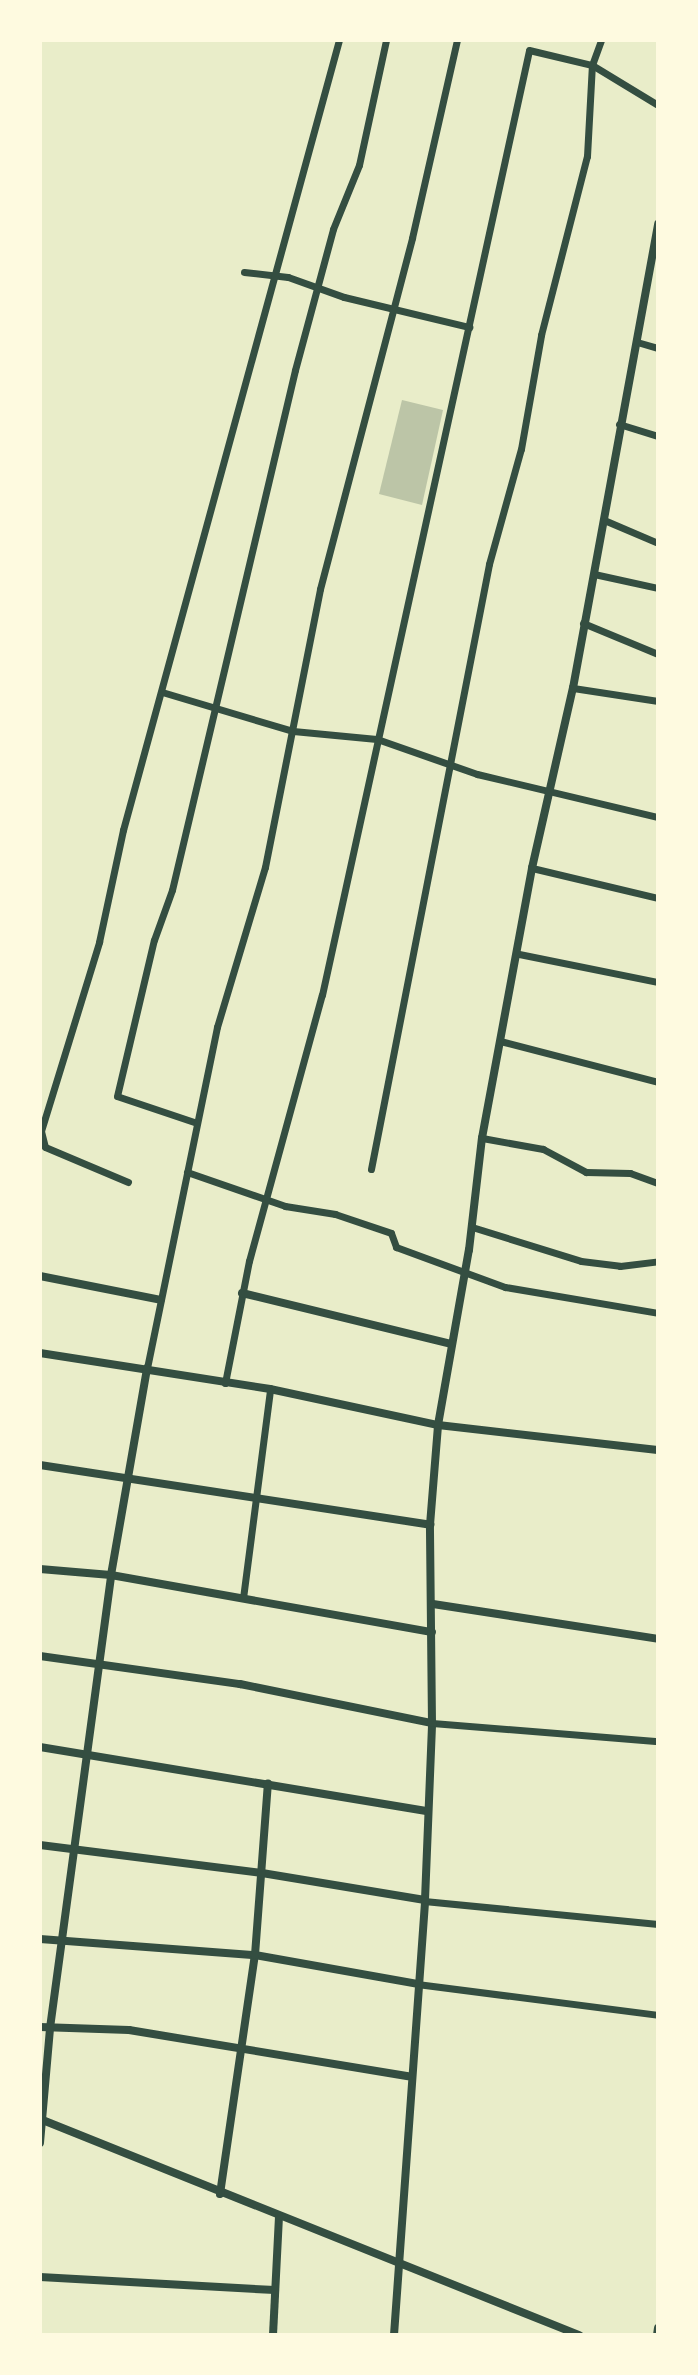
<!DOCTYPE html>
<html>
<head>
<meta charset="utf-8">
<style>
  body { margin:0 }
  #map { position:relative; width:698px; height:2375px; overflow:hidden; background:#e9edc9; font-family:Raleway,sans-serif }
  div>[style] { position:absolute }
  .building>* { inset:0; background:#bcc5a7 }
  .pedestrian>* { height:7px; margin:-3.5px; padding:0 3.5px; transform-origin:3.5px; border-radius:3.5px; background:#344e41 }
  .minor>* { height:8px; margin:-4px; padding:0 4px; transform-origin:4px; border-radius:4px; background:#344e41 }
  span { translate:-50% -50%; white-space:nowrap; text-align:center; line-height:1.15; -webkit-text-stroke:6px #fefae0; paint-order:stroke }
  .frame { position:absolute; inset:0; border:42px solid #fefae0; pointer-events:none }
</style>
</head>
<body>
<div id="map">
  <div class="building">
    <i style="clip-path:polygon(402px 400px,443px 410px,422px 505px,379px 494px)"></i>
  </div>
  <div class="pedestrian">
    <i style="left:244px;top:272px;width:44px;rotate:6.5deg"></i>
    <i style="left:288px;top:277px;width:59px;rotate:19.7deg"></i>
    <i style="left:344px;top:297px;width:129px;rotate:13.5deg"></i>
    <i style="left:637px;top:342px;width:22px;rotate:16deg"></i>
    <i style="left:619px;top:424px;width:41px;rotate:17.1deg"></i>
    <i style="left:604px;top:520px;width:59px;rotate:23.1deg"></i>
    <i style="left:594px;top:574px;width:66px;rotate:12.3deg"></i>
    <i style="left:583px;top:623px;width:81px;rotate:22.5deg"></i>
    <i style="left:573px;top:688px;width:86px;rotate:8.7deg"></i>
    <i style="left:162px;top:692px;width:137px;rotate:16.6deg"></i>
    <i style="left:293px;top:731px;width:84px;rotate:5.4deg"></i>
    <i style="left:377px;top:739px;width:106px;rotate:19.3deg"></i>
    <i style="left:477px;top:774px;width:186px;rotate:13.4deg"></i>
    <i style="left:532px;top:868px;width:130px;rotate:13.4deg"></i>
    <i style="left:519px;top:954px;width:142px;rotate:11.4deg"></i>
    <i style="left:500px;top:1041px;width:163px;rotate:14.5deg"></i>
    <i style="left:197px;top:1123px;width:84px;rotate:-161.4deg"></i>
    <i style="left:117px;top:1096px;width:160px;rotate:-76.7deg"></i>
    <i style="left:154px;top:940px;width:53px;rotate:-70.2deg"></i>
    <i style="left:172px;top:890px;width:534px;rotate:-76.69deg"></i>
    <i style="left:295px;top:370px;width:146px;rotate:-74.9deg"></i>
    <i style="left:333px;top:229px;width:69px;rotate:-67.9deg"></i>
    <i style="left:359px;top:165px;width:128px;rotate:-77.8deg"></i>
    <i style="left:482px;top:1138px;width:62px;rotate:10.2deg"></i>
    <i style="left:543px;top:1149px;width:49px;rotate:28.1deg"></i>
    <i style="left:586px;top:1172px;width:44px;rotate:1.3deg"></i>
    <i style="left:630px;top:1173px;width:30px;rotate:20deg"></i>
    <i style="left:371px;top:1169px;width:616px;rotate:-78.96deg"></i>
    <i style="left:489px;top:564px;width:119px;rotate:-74.5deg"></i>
    <i style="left:521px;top:449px;width:116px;rotate:-80deg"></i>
    <i style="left:541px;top:335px;width:185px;rotate:-75.6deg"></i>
    <i style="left:587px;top:156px;width:91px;rotate:-86.9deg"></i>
    <i style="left:592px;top:65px;width:27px;rotate:-70deg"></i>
    <i style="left:187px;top:1172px;width:104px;rotate:19.1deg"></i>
    <i style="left:285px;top:1206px;width:51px;rotate:9.1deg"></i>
    <i style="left:335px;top:1214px;width:59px;rotate:18.7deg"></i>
    <i style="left:391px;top:1233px;width:15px;rotate:70deg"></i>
    <i style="left:396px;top:1247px;width:116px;rotate:20.2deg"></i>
    <i style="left:505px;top:1287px;width:155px;rotate:9.6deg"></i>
    <i style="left:128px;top:1182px;width:90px;rotate:-157.1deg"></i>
    <i style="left:45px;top:1147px;width:16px;rotate:-104deg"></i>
    <i style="left:41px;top:1131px;width:198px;rotate:-72.9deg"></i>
    <i style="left:99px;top:942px;width:115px;rotate:-77.9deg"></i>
    <i style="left:123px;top:830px;width:819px;rotate:-74.71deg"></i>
    <i style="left:472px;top:1227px;width:114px;rotate:17.3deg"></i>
    <i style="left:581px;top:1261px;width:39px;rotate:7deg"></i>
    <i style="left:620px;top:1266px;width:38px;rotate:-7deg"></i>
    <i style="left:147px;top:1368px;width:348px;rotate:-78.4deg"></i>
    <i style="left:217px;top:1027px;width:167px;rotate:-73.3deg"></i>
    <i style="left:265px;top:867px;width:283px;rotate:-78.8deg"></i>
    <i style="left:320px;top:589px;width:363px;rotate:-75.3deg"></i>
    <i style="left:412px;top:238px;width:203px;rotate:-77.2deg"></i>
    <i style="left:225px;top:1383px;width:124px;rotate:-78.9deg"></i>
    <i style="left:249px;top:1261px;width:276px;rotate:-74.7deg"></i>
    <i style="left:322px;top:995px;width:967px;rotate:-77.64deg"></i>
    <i style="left:529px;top:50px;width:65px;rotate:13.4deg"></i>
    <i style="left:592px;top:65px;width:77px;rotate:31.2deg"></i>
    <i style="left:243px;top:1598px;width:211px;rotate:-82.6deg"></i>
    <i style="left:432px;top:1723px;width:227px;rotate:4.6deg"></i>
    <i style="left:424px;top:1901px;width:235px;rotate:5.6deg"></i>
    <i style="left:417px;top:1984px;width:243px;rotate:7.3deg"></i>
  </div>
  <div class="minor">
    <i style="left:40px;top:1276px;width:123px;rotate:11.2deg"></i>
    <i style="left:242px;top:1293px;width:216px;rotate:13.7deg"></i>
    <i style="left:40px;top:1353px;width:233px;rotate:8.9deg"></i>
    <i style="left:270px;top:1389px;width:172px;rotate:12.1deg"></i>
    <i style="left:438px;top:1425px;width:221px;rotate:6.5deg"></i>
    <i style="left:40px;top:1465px;width:395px;rotate:8.7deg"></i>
    <i style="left:40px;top:1569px;width:71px;rotate:4.8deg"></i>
    <i style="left:111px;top:1575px;width:326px;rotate:10.1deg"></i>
    <i style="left:433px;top:1604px;width:228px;rotate:8.8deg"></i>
    <i style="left:40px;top:1656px;width:202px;rotate:8deg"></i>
    <i style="left:240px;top:1684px;width:196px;rotate:11.5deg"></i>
    <i style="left:40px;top:1747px;width:393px;rotate:9.4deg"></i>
    <i style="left:40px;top:1845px;width:224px;rotate:7.2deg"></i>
    <i style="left:262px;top:1873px;width:165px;rotate:9.4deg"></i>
    <i style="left:40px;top:1939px;width:216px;rotate:4.3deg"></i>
    <i style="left:255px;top:1955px;width:165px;rotate:10.1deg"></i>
    <i style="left:40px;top:2027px;width:89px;rotate:1.9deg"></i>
    <i style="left:129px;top:2030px;width:283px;rotate:9.4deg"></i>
    <i style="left:40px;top:2119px;width:581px;rotate:21.84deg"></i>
    <i style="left:40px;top:2143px;width:115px;rotate:-85deg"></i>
    <i style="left:50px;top:2028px;width:457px;rotate:-82.3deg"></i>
    <i style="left:111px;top:1575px;width:210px;rotate:-80.1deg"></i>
    <i style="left:220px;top:2194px;width:242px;rotate:-81.7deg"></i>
    <i style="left:255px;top:1955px;width:172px;rotate:-85.7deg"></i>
    <i style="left:40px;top:2277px;width:235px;rotate:3.2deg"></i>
    <i style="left:273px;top:2335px;width:119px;rotate:-87.1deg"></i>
    <i style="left:394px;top:2335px;width:436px;rotate:-85.9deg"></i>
    <i style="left:425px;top:1900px;width:177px;rotate:-87.7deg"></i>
    <i style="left:432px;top:1723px;width:198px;rotate:-90.6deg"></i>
    <i style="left:430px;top:1525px;width:100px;rotate:-85.4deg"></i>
    <i style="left:438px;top:1425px;width:178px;rotate:-80deg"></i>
    <i style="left:469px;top:1250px;width:113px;rotate:-83.4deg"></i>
    <i style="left:482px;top:1138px;width:275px;rotate:-79.5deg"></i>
    <i style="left:532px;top:868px;width:185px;rotate:-77.2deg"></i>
    <i style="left:573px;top:688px;width:472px;rotate:-79.6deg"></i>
    <i style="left:657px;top:2335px;width:7px;rotate:-82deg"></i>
  </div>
  <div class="frame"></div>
</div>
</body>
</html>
